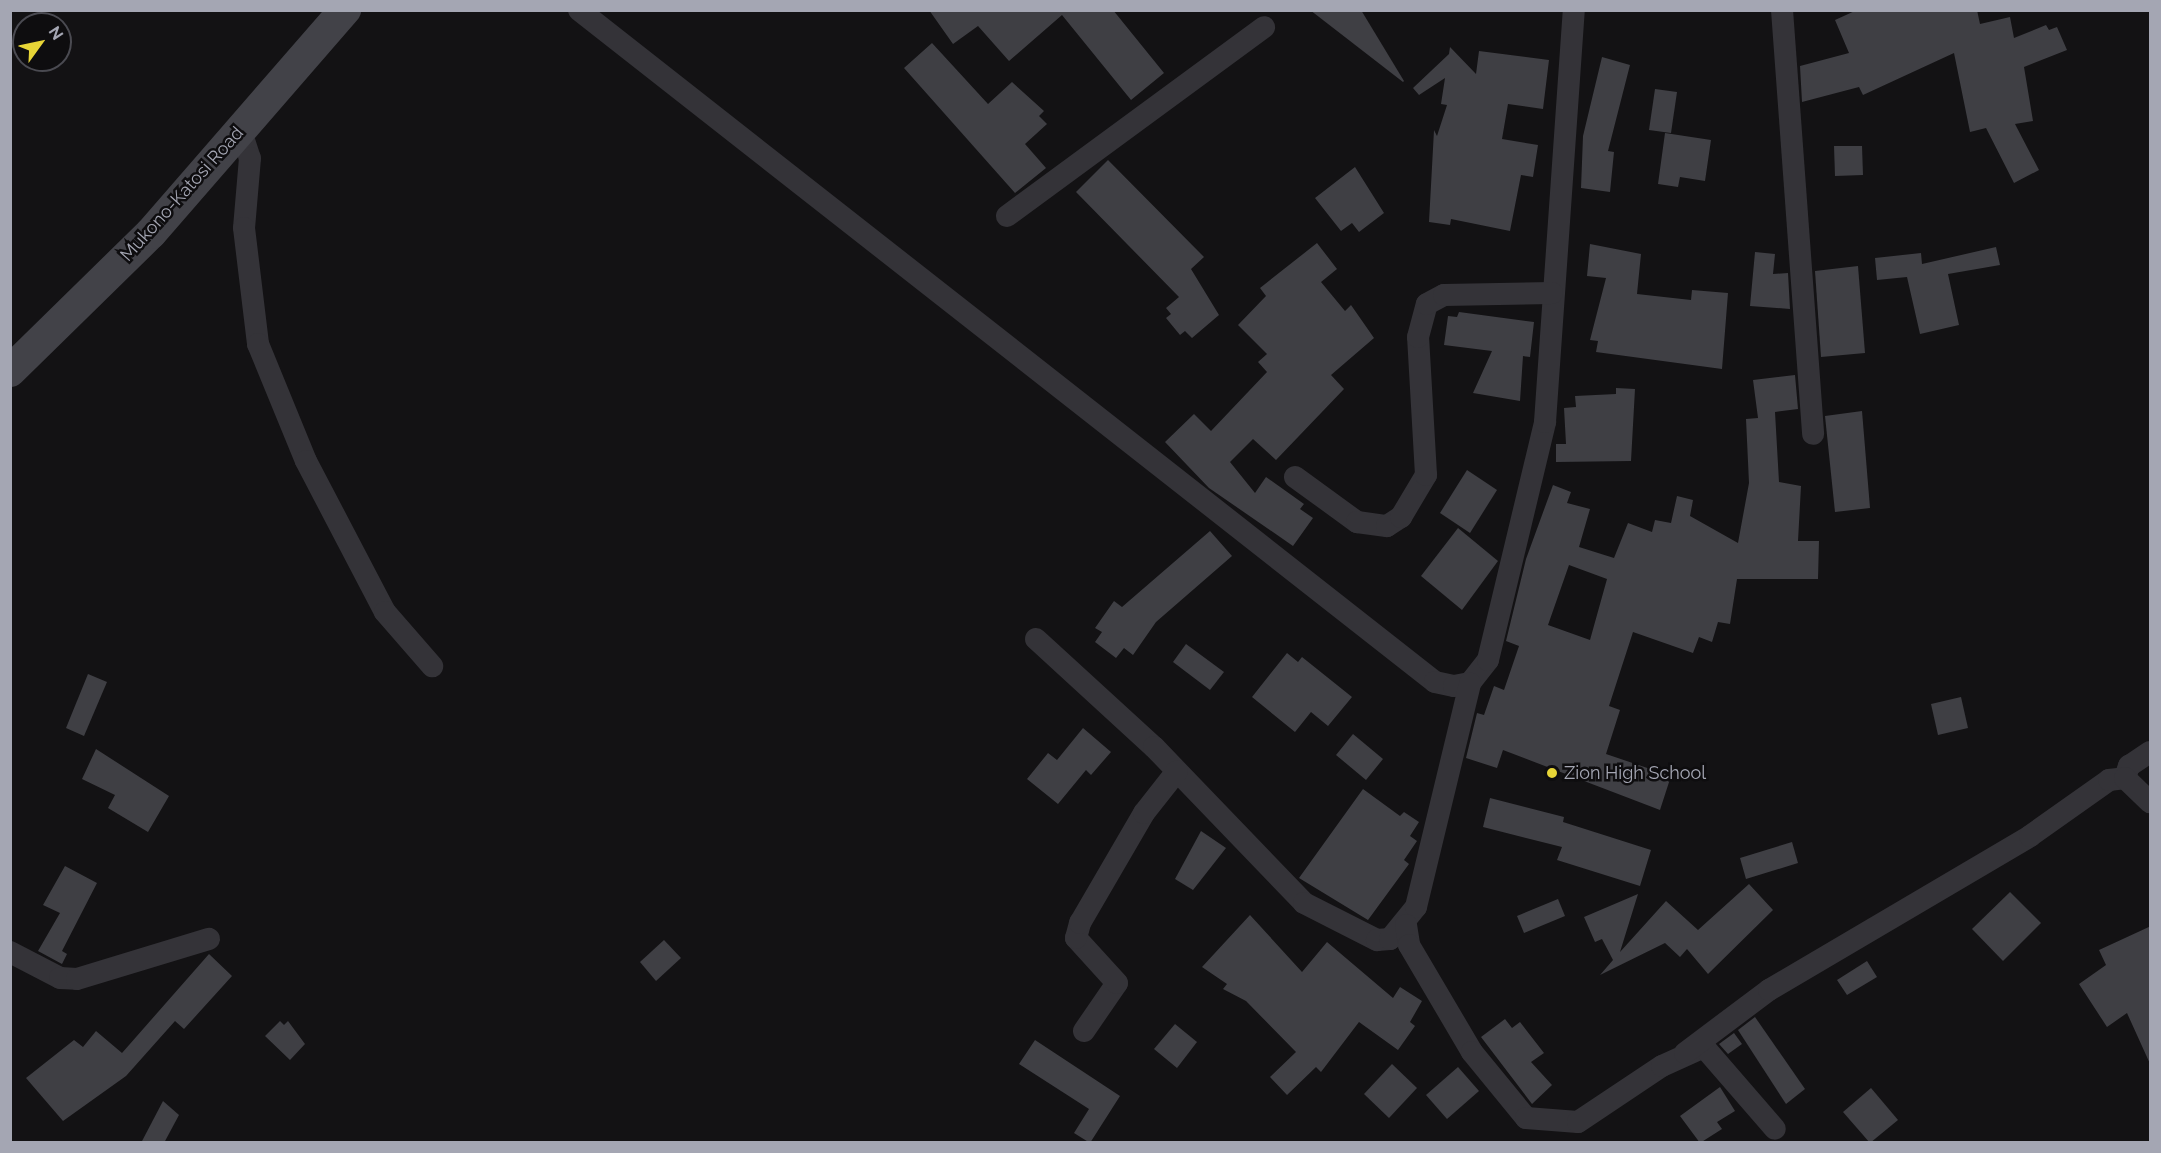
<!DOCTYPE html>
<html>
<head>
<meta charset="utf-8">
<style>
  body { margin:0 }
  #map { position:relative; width:2161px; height:1153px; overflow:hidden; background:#131214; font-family:Raleway,sans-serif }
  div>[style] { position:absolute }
  .building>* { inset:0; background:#3f3f44 }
  .minor>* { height:22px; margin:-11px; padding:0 11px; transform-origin:11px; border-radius:11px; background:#343338 }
  .secondary>* { height:32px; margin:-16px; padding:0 16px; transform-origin:16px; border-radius:16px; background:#424248 }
  .dots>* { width:16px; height:16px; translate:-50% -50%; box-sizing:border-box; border:3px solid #0e0d0f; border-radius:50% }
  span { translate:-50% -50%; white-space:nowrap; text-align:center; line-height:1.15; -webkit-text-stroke:5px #0e0d0f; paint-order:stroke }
  .street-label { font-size:18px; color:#a4a6b3 }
  .poi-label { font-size:18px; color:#a4a6b3 }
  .left { translate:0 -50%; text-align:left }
  .frame { position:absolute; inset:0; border:12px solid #a4a6b3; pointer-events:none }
  .north { position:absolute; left:12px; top:12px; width:60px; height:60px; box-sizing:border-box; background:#0e0d0f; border:2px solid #4a4a51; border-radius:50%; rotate:57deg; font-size:16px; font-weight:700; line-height:24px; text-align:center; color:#a4a6b3 }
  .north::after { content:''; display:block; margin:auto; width:21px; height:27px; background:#e7d537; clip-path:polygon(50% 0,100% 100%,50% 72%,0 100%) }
</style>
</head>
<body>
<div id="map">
  <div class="building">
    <i style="clip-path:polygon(929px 10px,1113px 10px,1164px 73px,1131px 100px,1062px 15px,1009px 61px,978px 26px,953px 44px)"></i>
    <i style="clip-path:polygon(1310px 10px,1361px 10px,1404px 81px,1403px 82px)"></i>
    <i style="clip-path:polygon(1857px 10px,1977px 10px,1980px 24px,2010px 17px,2014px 38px,2046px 25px,2049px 30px,2057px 27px,2067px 50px,2024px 67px,2033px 121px,2015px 124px,2039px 170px,2014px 183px,1986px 128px,1970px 132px,1954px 53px,1863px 95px,1859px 87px,1802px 102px,1800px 66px,1849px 53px,1835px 20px)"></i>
    <i style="clip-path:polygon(932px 43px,988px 104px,1012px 82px,1044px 111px,1039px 116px,1047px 124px,1025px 144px,1046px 168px,1015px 193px,904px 68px)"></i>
    <i style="clip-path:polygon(1450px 47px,1476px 74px,1479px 51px,1549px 60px,1543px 109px,1508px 104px,1502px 139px,1538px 145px,1533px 177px,1521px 175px,1510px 231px,1451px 219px,1450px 225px,1429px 222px,1434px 130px,1437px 136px,1447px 105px,1441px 104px,1445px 78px,1419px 95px,1413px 88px,1449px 54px)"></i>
    <i style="clip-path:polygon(1602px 57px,1630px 65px,1608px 151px,1614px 152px,1610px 192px,1581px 188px,1583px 136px)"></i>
    <i style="clip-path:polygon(1655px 89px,1677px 92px,1671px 133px,1649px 130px)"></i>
    <i style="clip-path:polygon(1665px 133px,1711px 140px,1705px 181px,1680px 177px,1678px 187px,1658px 184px)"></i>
    <i style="clip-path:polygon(1834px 146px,1862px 146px,1863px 175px,1835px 176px)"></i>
    <i style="clip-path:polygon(1108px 160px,1204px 257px,1191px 269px,1219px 315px,1192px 338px,1185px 331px,1180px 335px,1166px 318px,1171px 314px,1166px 308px,1179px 297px,1076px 192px)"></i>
    <i style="clip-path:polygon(1355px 167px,1384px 213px,1359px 232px,1352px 223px,1341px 231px,1315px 198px)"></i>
    <i style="clip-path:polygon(1317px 243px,1337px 269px,1321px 282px,1345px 311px,1351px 305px,1374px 338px,1331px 375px,1344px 389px,1276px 460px,1253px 439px,1230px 462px,1255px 493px,1266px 477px,1304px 504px,1300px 509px,1313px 518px,1293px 546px,1209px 488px,1165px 442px,1194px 414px,1211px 431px,1267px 372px,1258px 362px,1267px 354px,1238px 325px,1266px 296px,1260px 288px)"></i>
    <i style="clip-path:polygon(1590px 244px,1641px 254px,1637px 294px,1691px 300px,1692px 290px,1728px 293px,1722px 369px,1596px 352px,1598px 341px,1590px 340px,1606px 278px,1587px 276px)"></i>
    <i style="clip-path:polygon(1996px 247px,2000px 265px,1948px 274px,1959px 325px,1920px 334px,1907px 277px,1877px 280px,1875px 258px,1921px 253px,1922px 264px)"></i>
    <i style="clip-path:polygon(1755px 252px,1775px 254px,1773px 274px,1788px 273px,1790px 309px,1750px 306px)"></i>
    <i style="clip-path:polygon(1858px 266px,1865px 353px,1821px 357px,1815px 271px)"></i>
    <i style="clip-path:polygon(1459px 312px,1534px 322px,1530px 357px,1523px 356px,1520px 401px,1473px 393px,1492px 351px,1444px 345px,1448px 316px,1457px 317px)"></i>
    <i style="clip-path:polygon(evenodd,1795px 375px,1798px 409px,1775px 412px,1779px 482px,1801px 486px,1798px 541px,1819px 541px,1818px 579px,1737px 579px,1730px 624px,1718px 622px,1712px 642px,1699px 637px,1693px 653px,1633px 632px,1609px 706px,1620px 710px,1606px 754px,1671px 776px,1660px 810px,1503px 750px,1497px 768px,1466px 758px,1477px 713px,1484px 715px,1494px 686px,1504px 690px,1519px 646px,1506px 641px,1526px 559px,1553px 485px,1571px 492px,1567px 503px,1590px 509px,1579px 547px,1614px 558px,1628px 523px,1652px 532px,1655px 520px,1671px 523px,1677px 496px,1693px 500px,1690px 516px,1738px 543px,1749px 483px,1746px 419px,1758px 418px,1753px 380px,1795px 375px,1569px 565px,1607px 579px,1590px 640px,1548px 625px,1569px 565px)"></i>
    <i style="clip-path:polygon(1616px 388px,1635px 389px,1631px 461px,1556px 462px,1556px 444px,1566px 444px,1564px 408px,1576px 407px,1575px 396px,1616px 394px)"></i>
    <i style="clip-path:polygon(1862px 411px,1870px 508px,1835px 512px,1825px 416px)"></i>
    <i style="clip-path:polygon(1467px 470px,1497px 490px,1470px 533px,1440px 513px)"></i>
    <i style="clip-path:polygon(1458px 528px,1498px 561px,1462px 610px,1421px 576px)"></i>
    <i style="clip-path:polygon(1210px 531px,1232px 556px,1156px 622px,1133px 655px,1124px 648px,1116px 658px,1095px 642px,1102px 632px,1095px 628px,1114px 601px,1122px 607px)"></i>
    <i style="clip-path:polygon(1186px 644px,1224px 672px,1210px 690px,1173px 662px)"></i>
    <i style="clip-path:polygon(1287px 653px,1298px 662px,1302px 657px,1352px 697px,1328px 726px,1311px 712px,1295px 732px,1252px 697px)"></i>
    <i style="clip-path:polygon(88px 674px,107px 682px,84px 736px,66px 728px)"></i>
    <i style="clip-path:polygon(1961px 697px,1968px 728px,1938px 735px,1931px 704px)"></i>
    <i style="clip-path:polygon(1083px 728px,1111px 752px,1091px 775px,1086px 770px,1058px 804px,1027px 779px,1048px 753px,1057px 760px)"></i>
    <i style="clip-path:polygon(1353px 734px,1383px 759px,1366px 780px,1336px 755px)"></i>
    <i style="clip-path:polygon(96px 749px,169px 796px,148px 832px,108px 808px,115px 795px,82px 779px)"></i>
    <i style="clip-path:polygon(1363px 789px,1400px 816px,1404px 812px,1419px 822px,1410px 836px,1417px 841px,1404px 860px,1409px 864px,1368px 920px,1299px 878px)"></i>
    <i style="clip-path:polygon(1490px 798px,1564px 817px,1563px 822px,1651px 850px,1640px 886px,1557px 860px,1562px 847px,1483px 827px)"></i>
    <i style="clip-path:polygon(1201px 831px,1226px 848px,1193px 890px,1175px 879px)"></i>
    <i style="clip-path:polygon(1792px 842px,1798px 863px,1746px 879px,1740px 858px)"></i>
    <i style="clip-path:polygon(65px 866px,97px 883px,62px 951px,67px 954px,62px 964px,38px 951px,60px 913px,43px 905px)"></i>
    <i style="clip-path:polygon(1749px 884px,1773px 910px,1708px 974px,1687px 949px,1680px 957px,1665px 943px,1600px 975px,1613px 960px,1602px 939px,1595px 942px,1584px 917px,1638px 894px,1620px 952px,1666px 901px,1698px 930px)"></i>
    <i style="clip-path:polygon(2010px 892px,2041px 923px,2003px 961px,1972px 929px)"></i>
    <i style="clip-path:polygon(1558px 899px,1565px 916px,1524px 933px,1517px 916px)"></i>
    <i style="clip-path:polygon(1250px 915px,1302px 972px,1327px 942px,1393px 998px,1400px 987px,1422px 1001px,1410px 1022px,1415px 1026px,1398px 1050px,1359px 1022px,1321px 1072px,1316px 1067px,1287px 1095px,1270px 1077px,1296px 1052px,1246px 1001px,1223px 989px,1227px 984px,1202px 967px)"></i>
    <i style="clip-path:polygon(2151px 926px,2151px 1066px,2127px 1013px,2107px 1027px,2079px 984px,2106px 965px,2099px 950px)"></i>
    <i style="clip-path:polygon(664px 940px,681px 958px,656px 981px,640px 962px)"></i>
    <i style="clip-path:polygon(209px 954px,232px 976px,184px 1029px,175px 1021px,126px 1076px,63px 1121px,26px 1078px,74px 1040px,83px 1047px,96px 1031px,122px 1053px)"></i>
    <i style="clip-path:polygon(1867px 961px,1877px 977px,1847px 995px,1837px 980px)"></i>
    <i style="clip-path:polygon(1755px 1017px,1805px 1089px,1786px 1104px,1738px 1030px)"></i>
    <i style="clip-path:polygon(1505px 1019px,1512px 1028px,1520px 1022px,1544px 1053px,1531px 1062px,1552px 1085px,1532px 1104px,1481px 1037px)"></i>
    <i style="clip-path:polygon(280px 1021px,284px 1025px,288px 1021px,305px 1044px,290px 1060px,265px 1036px)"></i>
    <i style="clip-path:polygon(1175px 1024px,1197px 1042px,1177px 1068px,1154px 1049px)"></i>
    <i style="clip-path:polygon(1734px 1033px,1742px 1044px,1728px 1054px,1719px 1044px)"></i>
    <i style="clip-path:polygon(1035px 1040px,1120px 1096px,1090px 1143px,1074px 1133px,1089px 1109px,1019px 1064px)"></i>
    <i style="clip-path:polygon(1392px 1064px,1417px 1088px,1389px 1118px,1364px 1094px)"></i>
    <i style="clip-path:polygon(1458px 1067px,1479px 1091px,1447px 1119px,1426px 1095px)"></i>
    <i style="clip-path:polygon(1720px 1087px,1735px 1111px,1717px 1122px,1722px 1129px,1700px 1143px,1680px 1116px)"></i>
    <i style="clip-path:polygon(1871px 1088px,1898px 1120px,1870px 1143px,1843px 1112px)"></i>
    <i style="clip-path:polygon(163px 1101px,179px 1115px,164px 1143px,141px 1143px)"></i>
  </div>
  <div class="minor">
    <i style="left:579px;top:10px;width:1088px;rotate:38.13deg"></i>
    <i style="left:1435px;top:682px;width:19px;rotate:12deg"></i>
    <i style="left:1454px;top:686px;width:16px;rotate:-11deg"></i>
    <i style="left:1470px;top:683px;width:29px;rotate:-52deg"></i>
    <i style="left:1488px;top:660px;width:245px;rotate:-76.5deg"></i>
    <i style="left:1545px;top:422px;width:413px;rotate:-86deg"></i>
    <i style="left:1782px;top:10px;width:425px;rotate:85.8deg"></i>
    <i style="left:240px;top:128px;width:32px;rotate:72deg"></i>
    <i style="left:250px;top:158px;width:70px;rotate:94.9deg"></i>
    <i style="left:244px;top:228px;width:117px;rotate:83.1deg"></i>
    <i style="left:258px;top:344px;width:126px;rotate:67.7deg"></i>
    <i style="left:306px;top:461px;width:170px;rotate:62.4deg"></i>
    <i style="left:385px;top:612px;width:72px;rotate:49deg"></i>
    <i style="left:1007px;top:216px;width:319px;rotate:-36.3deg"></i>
    <i style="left:1295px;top:477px;width:77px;rotate:36deg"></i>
    <i style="left:1357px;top:522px;width:30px;rotate:8deg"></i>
    <i style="left:1387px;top:526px;width:17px;rotate:-33deg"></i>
    <i style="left:1401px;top:517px;width:49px;rotate:-59.2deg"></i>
    <i style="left:1426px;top:475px;width:138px;rotate:-93.3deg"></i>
    <i style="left:1418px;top:337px;width:34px;rotate:-75deg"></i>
    <i style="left:1427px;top:304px;width:19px;rotate:-28deg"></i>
    <i style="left:1444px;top:295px;width:108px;rotate:-1.1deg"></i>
    <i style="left:1036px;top:639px;width:160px;rotate:42.5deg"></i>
    <i style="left:1154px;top:747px;width:216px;rotate:46.1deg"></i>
    <i style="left:1304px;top:903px;width:82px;rotate:26.9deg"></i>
    <i style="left:1377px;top:940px;width:13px;rotate:-4deg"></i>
    <i style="left:1390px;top:939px;width:41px;rotate:-50.9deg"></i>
    <i style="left:1416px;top:907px;width:230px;rotate:-76.4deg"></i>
    <i style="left:2125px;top:778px;width:13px;rotate:-72deg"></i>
    <i style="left:2129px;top:766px;width:25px;rotate:-34deg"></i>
    <i style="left:1406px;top:925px;width:20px;rotate:81deg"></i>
    <i style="left:1409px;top:945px;width:124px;rotate:59.5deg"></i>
    <i style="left:1472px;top:1052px;width:85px;rotate:50.7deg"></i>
    <i style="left:1526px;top:1118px;width:52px;rotate:4.4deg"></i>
    <i style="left:1578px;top:1122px;width:101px;rotate:-33.7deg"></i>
    <i style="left:1662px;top:1066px;width:46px;rotate:-24.3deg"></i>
    <i style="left:1704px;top:1047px;width:108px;rotate:49.1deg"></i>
    <i style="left:10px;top:952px;width:56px;rotate:27.5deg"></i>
    <i style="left:60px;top:978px;width:17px;rotate:3deg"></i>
    <i style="left:77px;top:979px;width:138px;rotate:-16.9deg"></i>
    <i style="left:1084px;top:1031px;width:58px;rotate:-55.5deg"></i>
    <i style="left:1117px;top:983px;width:61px;rotate:-132.3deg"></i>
    <i style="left:1076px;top:938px;width:16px;rotate:-75deg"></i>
    <i style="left:1080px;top:923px;width:127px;rotate:-59.8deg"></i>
    <i style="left:1144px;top:813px;width:53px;rotate:-51.8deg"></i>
    <i style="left:1685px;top:1053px;width:105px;rotate:-36.9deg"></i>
    <i style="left:1769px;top:990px;width:303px;rotate:-30.5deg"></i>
    <i style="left:2030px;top:836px;width:97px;rotate:-35.3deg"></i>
    <i style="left:2109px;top:780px;width:16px;rotate:-7deg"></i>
    <i style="left:2125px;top:778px;width:35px;rotate:44deg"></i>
  </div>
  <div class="secondary">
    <i style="left:10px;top:371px;width:197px;rotate:-44.4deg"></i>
    <i style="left:151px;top:233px;width:296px;rotate:-49deg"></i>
  </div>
  <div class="dots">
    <i style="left:1552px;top:773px;background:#e7d537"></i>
  </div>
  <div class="street-label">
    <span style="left:182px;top:194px;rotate:-48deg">Mukono-Katosi Road</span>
  </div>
  <div class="poi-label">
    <span class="left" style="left:1564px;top:773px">Zion High School</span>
  </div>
  <div class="frame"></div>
  <div class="north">N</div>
</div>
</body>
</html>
